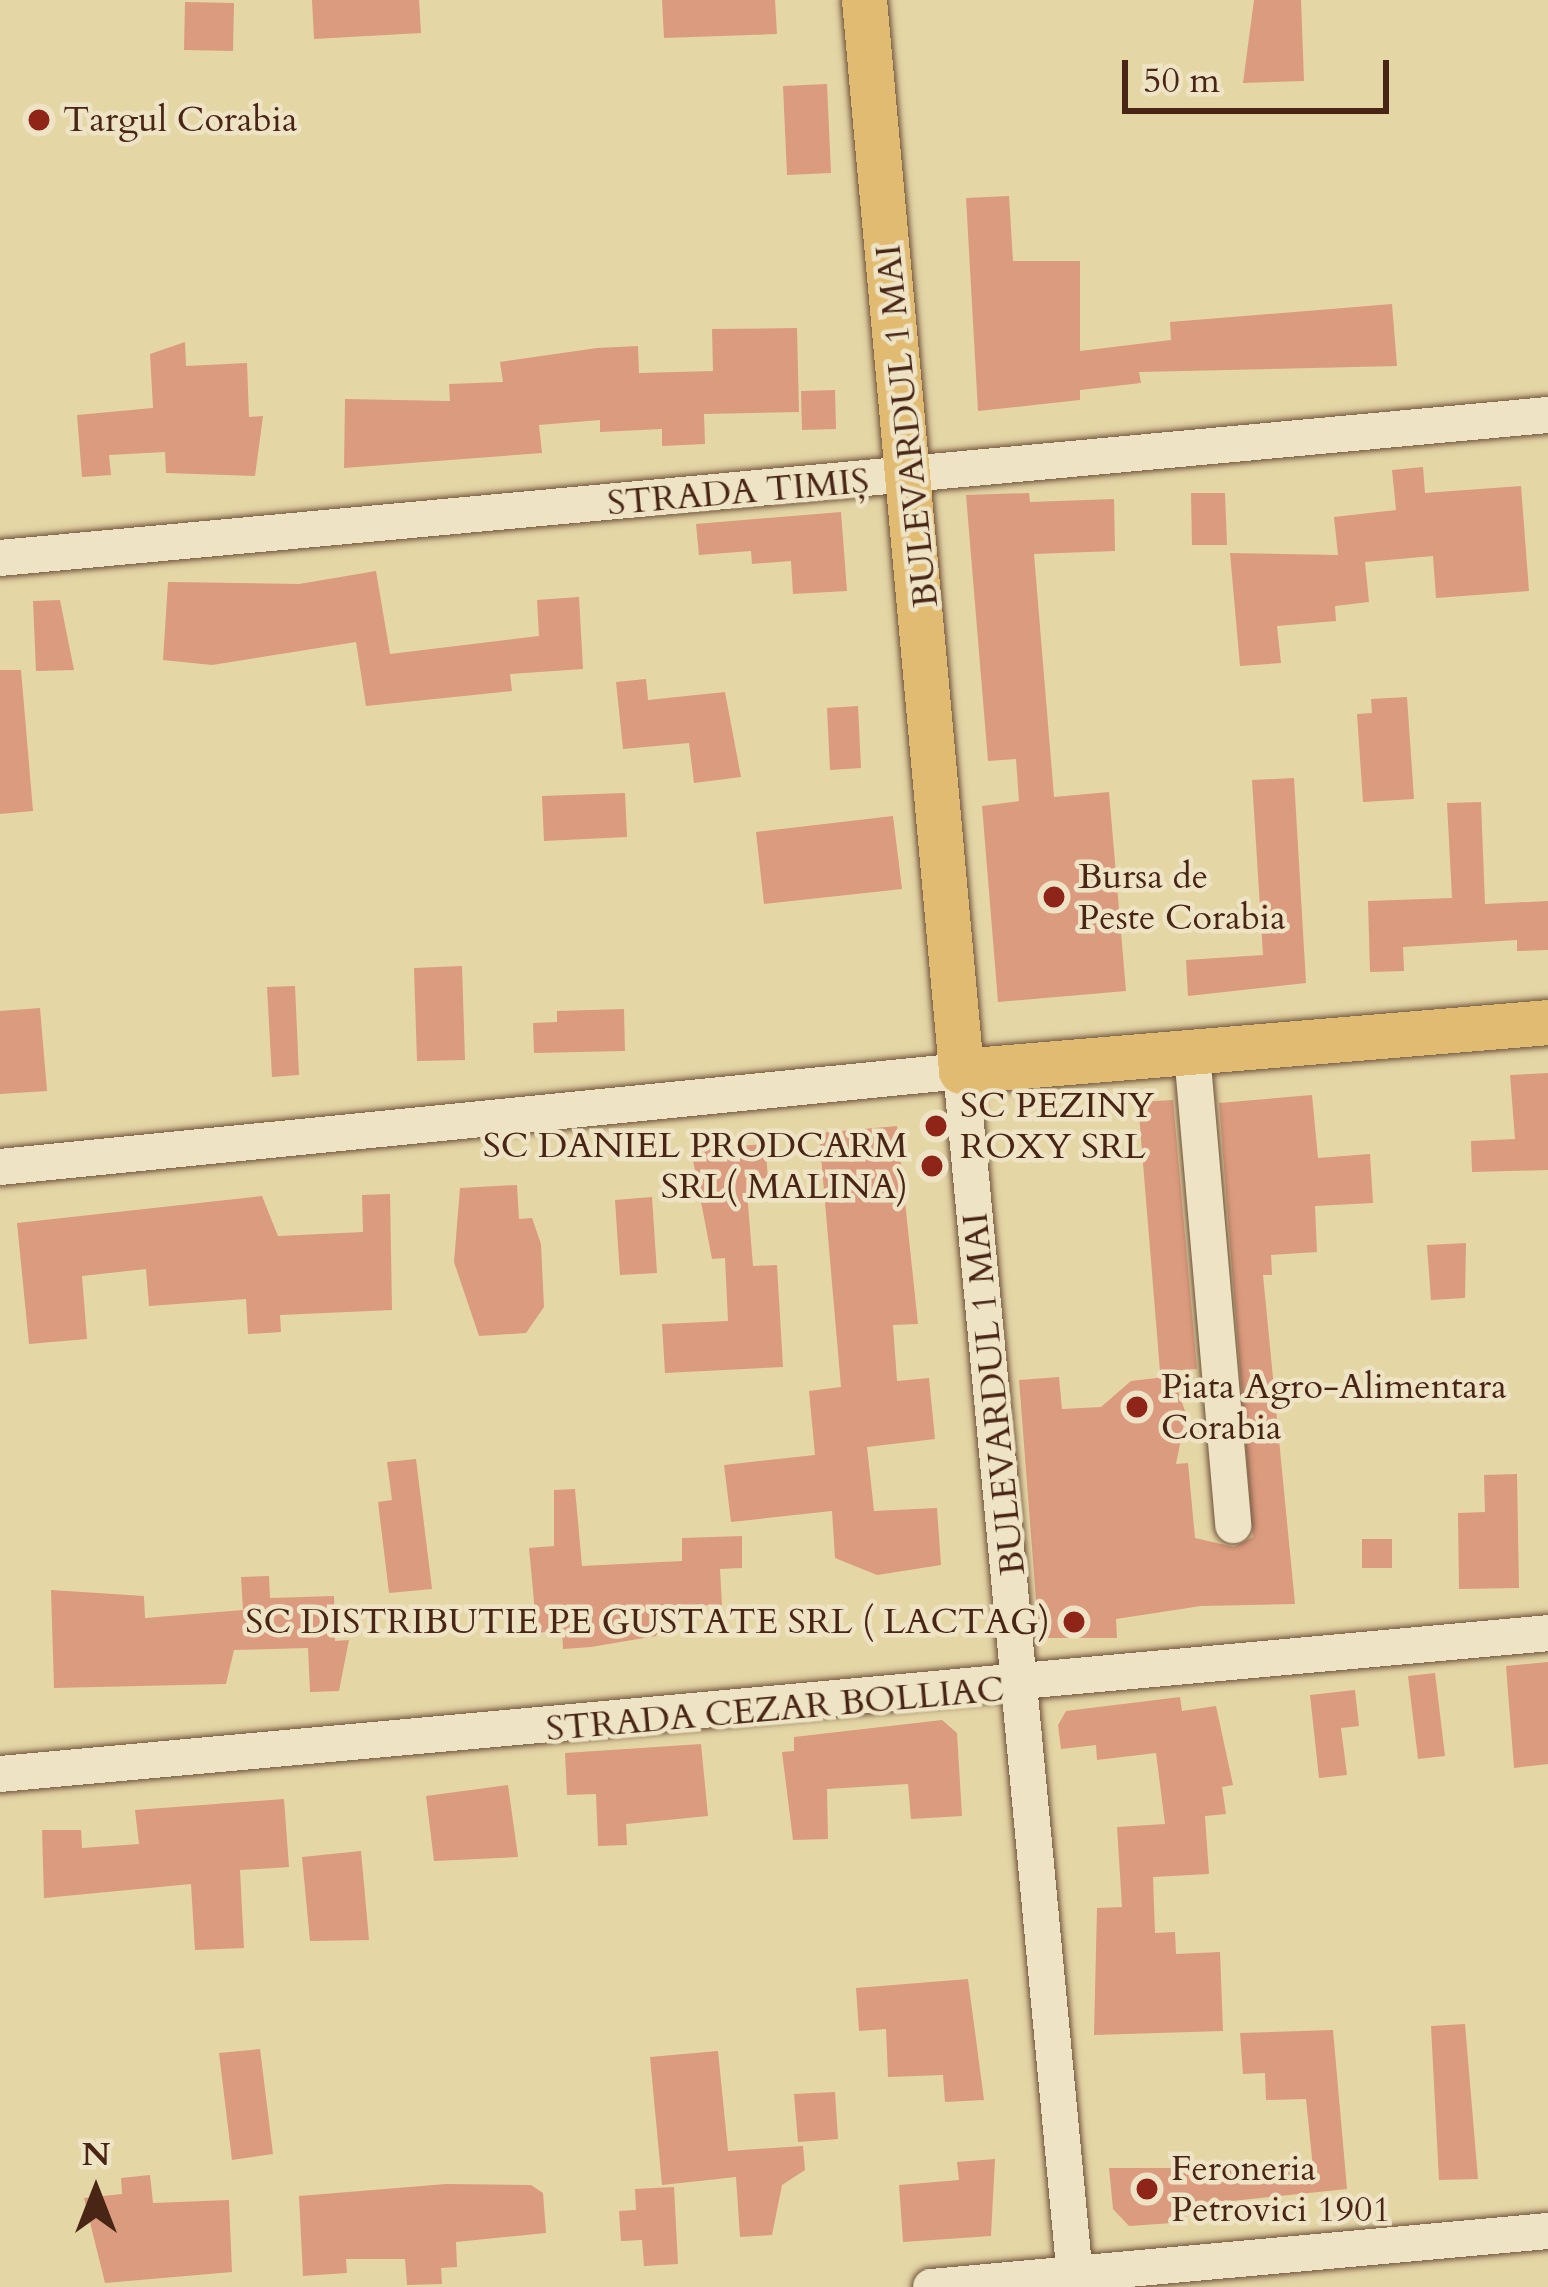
<!DOCTYPE html>
<html>
<head>
<meta charset="utf-8">
<style>
  body { margin:0 }
  #map { position:relative; width:1548px; height:2287px; overflow:hidden; background:#e5d6a6; font-family:Cardo,serif }
  div>[style] { position:absolute }
  .building>* { inset:0; background:#db9b7f }
  .roads { filter:drop-shadow(0 0 3px #6f5139) drop-shadow(0 0 3px #6f5139) }
  .minor>* { height:36px; margin:-18px; padding:0 18px; transform-origin:18px; border-radius:18px; background:#eee4c5 }
  .major>* { height:45px; margin:-22.5px; padding:0 22.5px; transform-origin:22.5px; border-radius:22.5px; background:#e2bb73 }
  .dots>* { width:33px; height:33px; translate:-50% -50%; box-sizing:border-box; border:6px solid #eee4c5; border-radius:50% }
  span { translate:-50% -50%; white-space:nowrap; text-align:center; line-height:1.15; -webkit-text-stroke:9px #eee4c5; paint-order:stroke }
  .poi-label { font-size:36px; color:#482515 }
  .left { translate:0 -50%; text-align:left }
  .right { translate:-100% -50%; text-align:right }
  .street-label { font-size:36px; color:#482515 }
  .north { position:absolute; left:36px; top:2131px; width:120px; height:120px; -webkit-text-stroke:9px #eee4c5; paint-order:stroke; rotate:0deg; font-size:33px; font-weight:700; line-height:48px; text-align:center; color:#482515 }
  .north::after { content:''; display:block; margin:auto; width:42px; height:54px; background:#482515; clip-path:polygon(50% 0,100% 100%,50% 72%,0 100%) }
  .scale { position:absolute; left:1122px; top:60px; width:267px; height:54px; box-sizing:border-box; border:6px solid #482515; border-top:0; padding-left:15px; font-size:36px; line-height:42px; white-space:nowrap; color:#482515; -webkit-text-stroke:9px #eee4c5; paint-order:stroke }
</style>
</head>
<body>
<div id="map">
  <div class="building">
    <i style="clip-path:polygon(312px 0,419px 0,421px 33px,314px 39px)"></i>
    <i style="clip-path:polygon(662px 0,775px 0,777px 34px,664px 38px)"></i>
    <i style="clip-path:polygon(1254px 0,1301px 0,1304px 81px,1243px 83px)"></i>
    <i style="clip-path:polygon(185px 2px,234px 3px,233px 51px,184px 50px)"></i>
    <i style="clip-path:polygon(827px 84px,831px 173px,787px 175px,783px 86px)"></i>
    <i style="clip-path:polygon(1009px 196px,1013px 261px,1080px 261px,1080px 351px,1171px 340px,1170px 322px,1392px 304px,1397px 366px,1139px 372px,1141px 383px,1080px 390px,1080px 400px,978px 411px,966px 198px)"></i>
    <i style="clip-path:polygon(797px 328px,799px 412px,704px 414px,705px 444px,662px 446px,662px 429px,600px 432px,600px 420px,539px 425px,542px 453px,344px 468px,345px 399px,450px 401px,449px 384px,503px 382px,500px 362px,597px 348px,638px 346px,639px 373px,713px 371px,712px 329px)"></i>
    <i style="clip-path:polygon(185px 342px,186px 366px,247px 363px,249px 417px,263px 416px,255px 476px,166px 473px,165px 452px,109px 455px,111px 475px,82px 477px,77px 415px,153px 408px,150px 354px)"></i>
    <i style="clip-path:polygon(835px 390px,836px 429px,802px 430px,801px 391px)"></i>
    <i style="clip-path:polygon(1423px 467px,1425px 493px,1521px 486px,1529px 591px,1436px 598px,1433px 556px,1365px 562px,1369px 602px,1335px 606px,1336px 621px,1277px 626px,1281px 663px,1240px 666px,1230px 553px,1338px 555px,1334px 517px,1396px 510px,1392px 470px)"></i>
    <i style="clip-path:polygon(1029px 493px,1030px 502px,1114px 499px,1115px 551px,1034px 554px,1054px 797px,1109px 792px,1126px 991px,998px 1002px,982px 806px,1019px 801px,1016px 759px,988px 761px,966px 495px)"></i>
    <i style="clip-path:polygon(1191px 493px,1225px 493px,1227px 545px,1192px 545px)"></i>
    <i style="clip-path:polygon(841px 512px,847px 591px,793px 594px,791px 561px,752px 564px,751px 551px,699px 555px,696px 524px)"></i>
    <i style="clip-path:polygon(376px 571px,390px 654px,539px 636px,537px 600px,579px 597px,583px 669px,510px 674px,512px 691px,366px 706px,356px 642px,212px 665px,163px 660px,168px 582px,299px 584px)"></i>
    <i style="clip-path:polygon(60px 600px,74px 670px,36px 671px,33px 601px)"></i>
    <i style="clip-path:polygon(0 670px,21px 670px,33px 811px,0 814px)"></i>
    <i style="clip-path:polygon(646px 679px,648px 700px,725px 692px,741px 777px,694px 783px,689px 743px,623px 749px,616px 682px)"></i>
    <i style="clip-path:polygon(1407px 697px,1414px 799px,1363px 802px,1357px 714px,1372px 713px,1371px 699px)"></i>
    <i style="clip-path:polygon(858px 706px,861px 768px,830px 770px,827px 708px)"></i>
    <i style="clip-path:polygon(1294px 778px,1306px 983px,1188px 996px,1186px 960px,1263px 955px,1252px 780px)"></i>
    <i style="clip-path:polygon(625px 793px,627px 837px,544px 841px,542px 796px)"></i>
    <i style="clip-path:polygon(1481px 802px,1485px 904px,1548px 901px,1548px 950px,1517px 951px,1517px 940px,1403px 947px,1404px 971px,1370px 972px,1368px 901px,1452px 898px,1447px 803px)"></i>
    <i style="clip-path:polygon(893px 816px,902px 889px,764px 904px,756px 832px)"></i>
    <i style="clip-path:polygon(462px 966px,465px 1060px,417px 1061px,414px 968px)"></i>
    <i style="clip-path:polygon(295px 986px,299px 1075px,272px 1077px,267px 987px)"></i>
    <i style="clip-path:polygon(40px 1008px,47px 1091px,0 1094px,0 1011px)"></i>
    <i style="clip-path:polygon(624px 1009px,625px 1051px,534px 1053px,533px 1023px,557px 1022px,557px 1011px)"></i>
    <i style="clip-path:polygon(1548px 1073px,1548px 1170px,1472px 1172px,1471px 1141px,1515px 1139px,1510px 1075px)"></i>
    <i style="clip-path:polygon(1312px 1095px,1318px 1158px,1370px 1154px,1373px 1203px,1315px 1206px,1317px 1252px,1271px 1255px,1272px 1275px,1263px 1275px,1295px 1604px,1201px 1606px,1116px 1619px,1117px 1638px,1039px 1638px,1019px 1380px,1059px 1377px,1062px 1409px,1101px 1407px,1131px 1381px,1173px 1376px,1186px 1414px,1176px 1464px,1188px 1463px,1195px 1538px,1234px 1547px,1253px 1537px,1219px 1103px)"></i>
    <i style="clip-path:polygon(1173px 1100px,1197px 1369px,1160px 1371px,1138px 1102px)"></i>
    <i style="clip-path:polygon(897px 1126px,918px 1324px,893px 1325px,897px 1381px,929px 1378px,935px 1439px,867px 1447px,874px 1511px,937px 1508px,941px 1565px,877px 1575px,835px 1558px,832px 1511px,731px 1522px,724px 1465px,815px 1455px,809px 1391px,841px 1387px,819px 1133px)"></i>
    <i style="clip-path:polygon(765px 1144px,768px 1178px,746px 1179px,753px 1266px,777px 1265px,783px 1367px,665px 1373px,662px 1324px,728px 1321px,725px 1258px,712px 1259px,691px 1150px)"></i>
    <i style="clip-path:polygon(517px 1185px,519px 1219px,532px 1218px,541px 1244px,544px 1307px,526px 1333px,479px 1336px,454px 1262px,460px 1188px)"></i>
    <i style="clip-path:polygon(390px 1194px,392px 1310px,280px 1315px,281px 1332px,248px 1334px,246px 1299px,149px 1306px,146px 1269px,82px 1276px,87px 1339px,29px 1344px,17px 1223px,262px 1196px,278px 1236px,363px 1232px,362px 1195px)"></i>
    <i style="clip-path:polygon(652px 1197px,657px 1273px,620px 1275px,615px 1200px)"></i>
    <i style="clip-path:polygon(1466px 1243px,1465px 1298px,1431px 1300px,1427px 1245px)"></i>
    <i style="clip-path:polygon(416px 1459px,432px 1589px,389px 1593px,378px 1502px,392px 1500px,387px 1462px)"></i>
    <i style="clip-path:polygon(1517px 1474px,1519px 1588px,1459px 1589px,1458px 1513px,1485px 1512px,1484px 1475px)"></i>
    <i style="clip-path:polygon(575px 1489px,582px 1566px,682px 1561px,682px 1538px,742px 1536px,742px 1568px,720px 1569px,722px 1605px,670px 1606px,656px 1636px,591px 1647px,563px 1649px,562px 1630px,537px 1633px,529px 1548px,554px 1546px,554px 1490px)"></i>
    <i style="clip-path:polygon(1362px 1539px,1392px 1539px,1392px 1568px,1362px 1568px)"></i>
    <i style="clip-path:polygon(269px 1576px,270px 1598px,334px 1596px,335px 1641px,349px 1640px,339px 1691px,310px 1692px,308px 1648px,234px 1650px,226px 1684px,54px 1688px,51px 1590px,144px 1596px,145px 1618px,243px 1610px,241px 1577px)"></i>
    <i style="clip-path:polygon(1548px 1662px,1548px 1764px,1514px 1768px,1506px 1666px)"></i>
    <i style="clip-path:polygon(1435px 1673px,1445px 1756px,1418px 1759px,1408px 1676px)"></i>
    <i style="clip-path:polygon(1355px 1690px,1359px 1726px,1341px 1728px,1347px 1775px,1319px 1778px,1310px 1695px)"></i>
    <i style="clip-path:polygon(1180px 1697px,1182px 1711px,1216px 1706px,1233px 1785px,1222px 1787px,1226px 1814px,1205px 1816px,1209px 1874px,1153px 1877px,1155px 1933px,1175px 1932px,1176px 1954px,1220px 1952px,1223px 2031px,1094px 2035px,1097px 1908px,1122px 1907px,1117px 1827px,1165px 1824px,1156px 1753px,1097px 1760px,1096px 1745px,1061px 1749px,1058px 1725px,1066px 1711px)"></i>
    <i style="clip-path:polygon(942px 1720px,957px 1733px,962px 1816px,911px 1819px,908px 1784px,827px 1789px,828px 1839px,793px 1840px,782px 1752px,794px 1751px,794px 1737px)"></i>
    <i style="clip-path:polygon(701px 1744px,708px 1816px,626px 1824px,627px 1845px,598px 1846px,596px 1794px,567px 1795px,565px 1753px)"></i>
    <i style="clip-path:polygon(508px 1785px,518px 1857px,434px 1861px,426px 1796px)"></i>
    <i style="clip-path:polygon(284px 1799px,289px 1867px,240px 1870px,244px 1948px,195px 1950px,191px 1884px,44px 1898px,42px 1830px,81px 1830px,82px 1848px,139px 1844px,135px 1810px)"></i>
    <i style="clip-path:polygon(361px 1851px,369px 1940px,310px 1941px,302px 1857px)"></i>
    <i style="clip-path:polygon(968px 1979px,984px 2100px,945px 2102px,943px 2075px,888px 2077px,886px 2029px,859px 2031px,856px 1988px)"></i>
    <i style="clip-path:polygon(1465px 2024px,1478px 2179px,1439px 2180px,1431px 2026px)"></i>
    <i style="clip-path:polygon(1333px 2030px,1347px 2189px,1185px 2206px,1187px 2222px,1129px 2226px,1113px 2209px,1109px 2168px,1313px 2168px,1306px 2099px,1266px 2100px,1265px 2073px,1243px 2074px,1240px 2033px)"></i>
    <i style="clip-path:polygon(260px 2049px,273px 2154px,232px 2160px,219px 2053px)"></i>
    <i style="clip-path:polygon(718px 2051px,728px 2151px,803px 2146px,805px 2170px,782px 2185px,772px 2235px,740px 2237px,736px 2177px,662px 2185px,650px 2057px)"></i>
    <i style="clip-path:polygon(835px 2092px,838px 2139px,798px 2142px,794px 2094px)"></i>
    <i style="clip-path:polygon(995px 2159px,991px 2236px,903px 2242px,899px 2185px,959px 2180px,957px 2162px)"></i>
    <i style="clip-path:polygon(150px 2175px,153px 2203px,229px 2200px,232px 2272px,105px 2283px,84px 2198px,122px 2194px,121px 2178px)"></i>
    <i style="clip-path:polygon(446px 2184px,531px 2185px,543px 2193px,546px 2233px,456px 2242px,457px 2267px,441px 2268px,442px 2284px,407px 2285px,405px 2259px,346px 2259px,347px 2273px,303px 2276px,299px 2196px)"></i>
    <i style="clip-path:polygon(674px 2187px,678px 2264px,644px 2266px,642px 2240px,621px 2241px,619px 2211px,636px 2210px,635px 2189px)"></i>
  </div>
  <div class="roads">
    <div class="minor">
      <i style="left:0;top:558px;width:1555px;rotate:-5.28deg"></i>
      <i style="left:1192px;top:1053px;width:474px;rotate:85deg"></i>
      <i style="left:0;top:1167px;width:966px;rotate:-5.7deg"></i>
      <i style="left:961px;top:1071px;width:1221px;rotate:84.6deg"></i>
      <i style="left:0;top:1774px;width:1554px;rotate:-5.2deg"></i>
      <i style="left:931px;top:2287px;width:620px;rotate:-5.19deg"></i>
    </div>
    <div class="major">
      <i style="left:864px;top:0;width:1075px;rotate:84.82deg"></i>
      <i style="left:961px;top:1071px;width:589px;rotate:-4.77deg"></i>
    </div>
  </div>
  <div class="dots">
    <i style="left:39px;top:120px;background:#8f2418"></i>
    <i style="left:1054px;top:897px;background:#8f2418"></i>
    <i style="left:936px;top:1126px;background:#8f2418"></i>
    <i style="left:932px;top:1166px;background:#8f2418"></i>
    <i style="left:1137px;top:1407px;background:#8f2418"></i>
    <i style="left:1074px;top:1622px;background:#8f2418"></i>
    <i style="left:1147px;top:2189px;background:#8f2418"></i>
  </div>
  <div class="poi-label">
    <span class="left" style="left:63px;top:120px">Targul Corabia</span>
    <span class="left" style="left:1078px;top:897px">Bursa de<br>Peste Corabia</span>
    <span class="left" style="left:960px;top:1126px">SC PEZINY<br>ROXY SRL</span>
    <span class="right" style="left:908px;top:1166px">SC DANIEL PRODCARM<br>SRL( MALINA)</span>
    <span class="left" style="left:1161px;top:1407px">Piata Agro-Alimentara<br>Corabia</span>
    <span class="right" style="left:1050px;top:1622px">SC DISTRIBUTIE PE GUSTATE SRL ( LACTAG)</span>
    <span class="left" style="left:1171px;top:2189px">Feroneria<br>Petrovici 1901</span>
  </div>
  <div class="street-label">
    <span style="left:907px;top:426px;rotate:-96deg">BULEVARDUL 1 MAI</span>
    <span style="left:738px;top:492px;rotate:-5deg">STRADA TIMIȘ</span>
    <span style="left:994px;top:1394px;rotate:-96deg">BULEVARDUL 1 MAI</span>
    <span style="left:775px;top:1709px;rotate:-5deg">STRADA CEZAR BOLLIAC</span>
  </div>
  <div class="north">N</div>
  <div class="scale">50 m</div>
</div>
</body>
</html>
